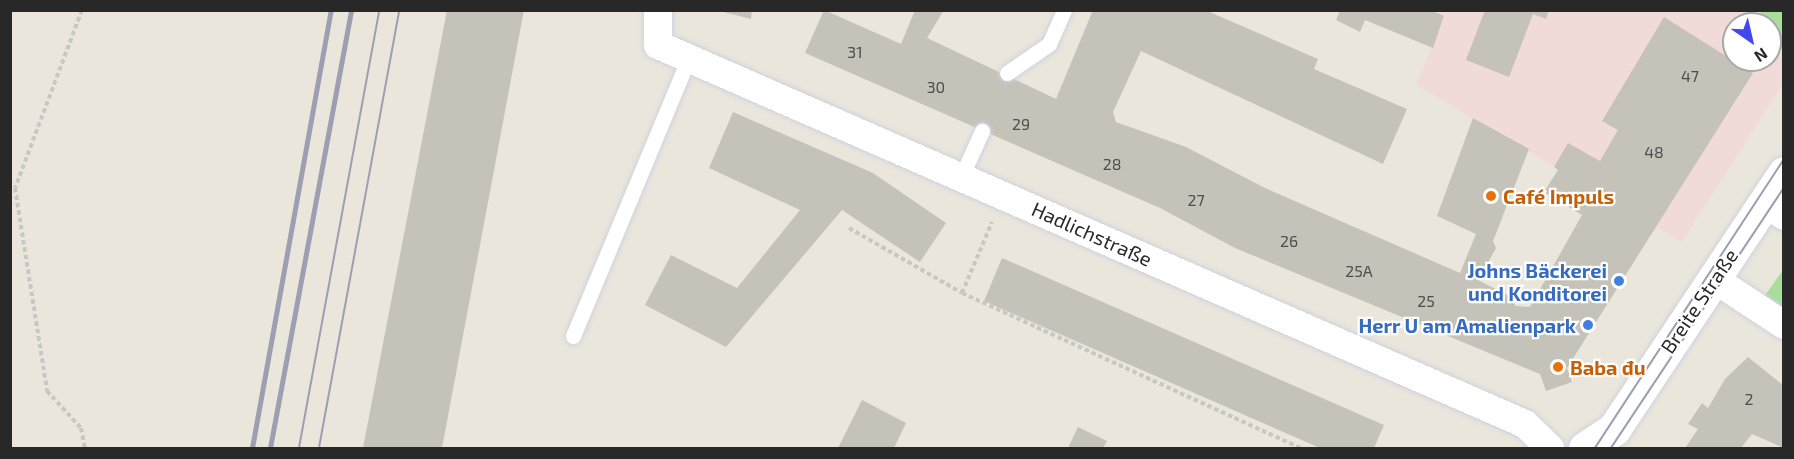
<!DOCTYPE html>
<html>
<head>
<meta charset="utf-8">
<style>
  body { margin:0 }
  #map { position:relative; width:1794px; height:459px; overflow:hidden; background:#eae6db; font-family:"Exo 2",sans-serif }
  div>[style] { position:absolute }
  .medical>* { inset:0; background:#f1dbd8 }
  .green>* { inset:0; background:#a6de9a }
  .building>* { inset:0; background:#c5c2ba }
  .path>* { height:4px; margin-top:-2px; transform-origin:0; background:repeating-linear-gradient(90deg,#c7c7c7 0 4.5px,transparent 0 7.5px) }
  .roads { filter:drop-shadow(0 0 2px #d0d1e1) drop-shadow(0 0 2px #d0d1e1) }
  .service>* { height:15px; margin:-7.5px; padding:0 7.5px; transform-origin:7.5px; border-radius:7.5px; background:#fff }
  .minor>* { height:28px; margin:-14px; padding:0 14px; transform-origin:14px; border-radius:14px; background:#fff }
  .secondary>* { height:33px; margin:-16.5px; padding:0 16.5px; transform-origin:16.5px; border-radius:16.5px; background:#fff }
  .tram>* { height:1.5px; margin:-0.75px; padding:0 0.75px; transform-origin:0.75px; border-radius:0.75px; background:#9e9eb2 }
  .rail>* { height:4.5px; margin:-2.25px; padding:0 2.25px; transform-origin:2.25px; border-radius:2.25px; background:#9e9eb2 }
  .dots>* { width:16px; height:16px; translate:-50% -50%; box-sizing:border-box; border:3px solid #fff; border-radius:50% }
  span { translate:-50% -50%; white-space:nowrap; text-align:center; line-height:1.15; -webkit-text-stroke:4.5px #fff; paint-order:stroke }
  .number-label { font-size:16px; color:#4f4e4c }
  .number-label span { -webkit-text-stroke-width:0 }
  .food-label { font-size:20px; color:#c56008; font-weight:700 }
  .left { translate:0 -50%; text-align:left }
  .street-label { font-size:20px; color:#282828 }
  .shop-label { font-size:20px; color:#366cbe; font-weight:700 }
  .right { translate:-100% -50%; text-align:right }
  .frame { position:absolute; inset:0; border:12px solid #282828; pointer-events:none }
  .north { position:absolute; left:1722px; top:12px; width:60px; height:60px; box-sizing:border-box; background:#fff; border:2px solid #a9a9a9; border-radius:50%; rotate:146deg; font-size:16px; font-weight:700; line-height:24px; text-align:center; color:#282828 }
  .north::after { content:''; display:block; margin:auto; width:21px; height:27px; background:#4347ef; clip-path:polygon(50% 0,100% 100%,50% 72%,0 100%) }
</style>
</head>
<body>
<div id="map">
  <div class="medical">
    <i style="clip-path:polygon(evenodd,1426px 11px,1783px 11px,1783px 84px,1682px 242px,1416px 85px,1445px 18px,1426px 11px,1734px 24px,1770px 24px,1770px 60px,1734px 60px,1734px 24px)"></i>
  </div>
  <div class="green">
    <i style="clip-path:polygon(1761px 11px,1783px 11px,1783px 50px,1770px 42px,1770px 24px,1759px 24px)"></i>
    <i style="clip-path:polygon(1783px 270px,1783px 310px,1764px 297px)"></i>
  </div>
  <div class="building">
    <i style="clip-path:polygon(447px 10px,524px 10px,442px 448px,363px 448px)"></i>
    <i style="clip-path:polygon(716px 10px,752px 10px,751px 19px)"></i>
    <i style="clip-path:polygon(824px 10px,901px 44px,915px 10px,944px 10px,927px 38px,1056px 99px,1093px 10px,1205px 10px,1318px 59px,1314px 69px,1407px 109px,1383px 164px,1141px 51px,1113px 112px,1116px 122px,1186px 147px,1265px 188px,1460px 273px,1476px 234px,1437px 216px,1473px 118px,1529px 149px,1493px 241px,1496px 248px,1478px 280px,1515px 299px,1515px 306px,1530px 307px,1582px 215px,1544px 192px,1558px 170px,1554px 167px,1568px 143px,1600px 161px,1618px 130px,1602px 121px,1664px 17px,1753px 73px,1567px 368px,1572px 382px,1546px 391px,1540px 374px,1235px 248px,1160px 208px,805px 53px)"></i>
    <i style="clip-path:polygon(1340px 10px,1430px 10px,1444px 16px,1433px 48px,1365px 20px,1360px 32px,1336px 20px)"></i>
    <i style="clip-path:polygon(1485px 10px,1549px 10px,1546px 19px,1533px 14px,1509px 77px,1466px 60px)"></i>
    <i style="clip-path:polygon(733px 112px,873px 173px,946px 223px,920px 262px,842px 210px,726px 347px,645px 305px,671px 255px,737px 288px,800px 210px,709px 168px)"></i>
    <i style="clip-path:polygon(1002px 258px,1384px 425px,1374px 448px,1320px 448px,984px 301px)"></i>
    <i style="clip-path:polygon(1748px 357px,1784px 386px,1784px 448px,1752px 434px,1741px 448px,1685px 448px,1698px 429px,1688px 424px,1702px 403px,1708px 408px,1725px 379px)"></i>
    <i style="clip-path:polygon(862px 400px,906px 423px,894px 448px,838px 448px)"></i>
    <i style="clip-path:polygon(1078px 427px,1107px 441px,1103px 448px,1068px 448px)"></i>
  </div>
  <div class="path">
    <i style="left:82px;top:10px;width:190px;rotate:110.6deg"></i>
    <i style="left:15px;top:188px;width:206px;rotate:81deg"></i>
    <i style="left:47px;top:391px;width:50px;rotate:47.4deg"></i>
    <i style="left:81px;top:428px;width:20px;rotate:79deg"></i>
    <i style="left:849px;top:228px;width:130px;rotate:29.9deg"></i>
    <i style="left:962px;top:293px;width:373px;rotate:24.6deg"></i>
    <i style="left:962px;top:293px;width:77px;rotate:-67.1deg"></i>
  </div>
  <div class="roads">
    <div class="service">
      <i style="left:1007px;top:73px;width:51px;rotate:-34.6deg"></i>
      <i style="left:1049px;top:44px;width:37px;rotate:-66deg"></i>
      <i style="left:961px;top:177px;width:51px;rotate:-65.5deg"></i>
      <i style="left:573px;top:336px;width:301px;rotate:-67.4deg"></i>
    </div>
    <div class="minor">
      <i style="left:658px;top:10px;width:35px;rotate:90deg"></i>
      <i style="left:658px;top:45px;width:946px;rotate:23.61deg"></i>
      <i style="left:1525px;top:424px;width:35px;rotate:44deg"></i>
      <i style="left:1765px;top:203px;width:23px;rotate:34deg"></i>
      <i style="left:1714px;top:279px;width:84px;rotate:33.3deg"></i>
    </div>
    <div class="secondary">
      <i style="left:1585px;top:448px;width:35px;rotate:-33deg"></i>
      <i style="left:1614px;top:429px;width:307px;rotate:-56.4deg"></i>
    </div>
  </div>
  <div class="tram">
    <i style="left:299px;top:448px;width:445px;rotate:-79.6deg"></i>
    <i style="left:319px;top:448px;width:445px;rotate:-79.6deg"></i>
    <i style="left:1595px;top:448px;width:345px;rotate:-56.8deg"></i>
    <i style="left:1611px;top:448px;width:312px;rotate:-56.4deg"></i>
  </div>
  <div class="rail">
    <i style="left:252px;top:448px;width:445px;rotate:-79.8deg"></i>
    <i style="left:270px;top:448px;width:445px;rotate:-79.5deg"></i>
  </div>
  <div class="dots">
    <i style="left:1491px;top:196px;background:#e8710a"></i>
    <i style="left:1619px;top:281px;background:#3f7fe0"></i>
    <i style="left:1588px;top:325px;background:#3f7fe0"></i>
    <i style="left:1558px;top:367px;background:#e8710a"></i>
  </div>
  <div class="number-label">
    <span style="left:855px;top:52px">31</span>
    <span style="left:1690px;top:76px">47</span>
    <span style="left:936px;top:87px">30</span>
    <span style="left:1021px;top:124px">29</span>
    <span style="left:1654px;top:152px">48</span>
    <span style="left:1112px;top:164px">28</span>
    <span style="left:1196px;top:200px">27</span>
    <span style="left:1289px;top:241px">26</span>
    <span style="left:1359px;top:271px">25A</span>
    <span style="left:1426px;top:301px">25</span>
    <span style="left:1749px;top:399px">2</span>
  </div>
  <div class="food-label">
    <span class="left" style="left:1503px;top:196px">Café Impuls</span>
    <span class="left" style="left:1570px;top:367px">Baba đu</span>
  </div>
  <div class="street-label">
    <span style="left:1092px;top:234px;rotate:24deg">Hadlichstraße</span>
    <span style="left:1699px;top:301px;rotate:-56deg">Breite Straße</span>
  </div>
  <div class="shop-label">
    <span class="right" style="left:1607px;top:282px">Johns Bäckerei<br>und Konditorei</span>
    <span class="right" style="left:1576px;top:325px">Herr U am Amalienpark</span>
  </div>
  <div class="frame"></div>
  <div class="north">N</div>
</div>
</body>
</html>
